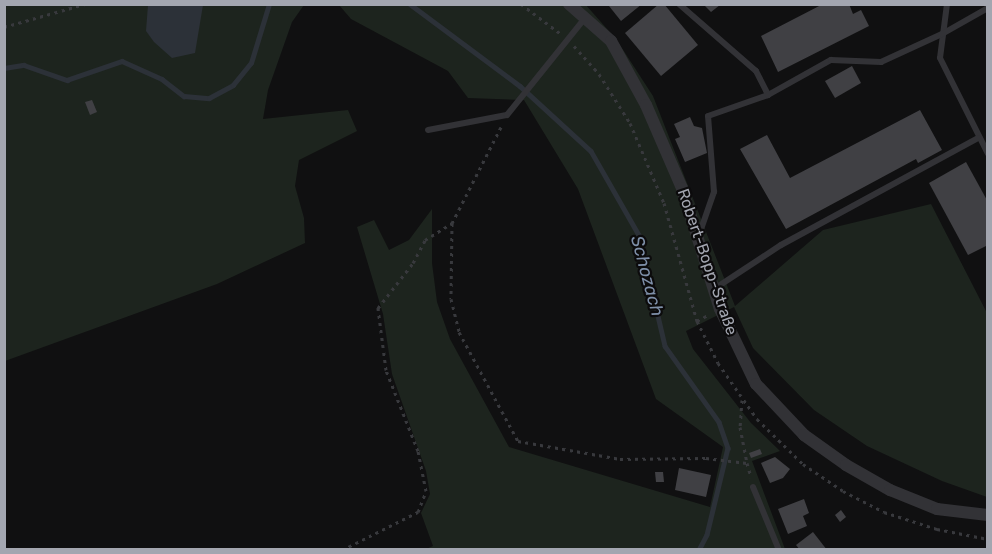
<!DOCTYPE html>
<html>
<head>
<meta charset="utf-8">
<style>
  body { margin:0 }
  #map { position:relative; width:992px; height:554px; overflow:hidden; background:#101011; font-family:Rubik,sans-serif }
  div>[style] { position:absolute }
  .green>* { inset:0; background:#1d241e }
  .water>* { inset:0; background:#2c3138 }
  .stream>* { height:4.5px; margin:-2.25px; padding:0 2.25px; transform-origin:2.25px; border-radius:2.25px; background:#2c3138 }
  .building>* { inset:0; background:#404044 }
  .path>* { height:3px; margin-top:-1.5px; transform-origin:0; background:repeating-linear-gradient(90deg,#38393d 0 3px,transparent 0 7.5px) }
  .service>* { height:6px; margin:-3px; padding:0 3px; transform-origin:3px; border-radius:3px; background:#323236 }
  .minor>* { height:12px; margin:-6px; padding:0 6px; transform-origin:6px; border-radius:6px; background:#323236 }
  span { translate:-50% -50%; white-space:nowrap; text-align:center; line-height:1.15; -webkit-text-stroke:4.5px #0c0b0c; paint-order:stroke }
  .street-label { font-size:16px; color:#a3a6b0 }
  .water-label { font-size:18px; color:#7e8fa8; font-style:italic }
  .frame { position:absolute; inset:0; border:6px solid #a3a6b0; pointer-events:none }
</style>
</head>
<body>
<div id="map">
  <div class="green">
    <i style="clip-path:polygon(585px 4px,616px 39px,653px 96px,735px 306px,823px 230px,931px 204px,987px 313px,987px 497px,942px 481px,867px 446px,814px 410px,753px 348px,734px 307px,686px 331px,693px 349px,751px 423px,780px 451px,752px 461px,785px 549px,426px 549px,433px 546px,421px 513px,430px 494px,426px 471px,392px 374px,383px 314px,357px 227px,374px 220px,389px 250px,409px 240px,432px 209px,432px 263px,437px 302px,450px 339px,509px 447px,710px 507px,723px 447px,656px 399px,578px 189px,524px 100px,468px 98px,448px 71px,351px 19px,339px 5px)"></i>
    <i style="clip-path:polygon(4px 5px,304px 5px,292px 22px,268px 90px,263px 119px,348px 110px,357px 131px,299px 160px,295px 186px,304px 218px,305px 243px,217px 284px,5px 361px)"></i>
  </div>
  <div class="water">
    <i style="clip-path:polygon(148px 5px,203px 5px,195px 53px,172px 58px,154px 42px,146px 31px)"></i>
  </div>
  <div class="stream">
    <i style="left:410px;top:4px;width:137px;rotate:36.7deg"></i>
    <i style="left:520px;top:86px;width:96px;rotate:42.5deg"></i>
    <i style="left:591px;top:151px;width:97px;rotate:60.3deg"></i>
    <i style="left:639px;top:235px;width:114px;rotate:76.8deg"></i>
    <i style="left:665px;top:346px;width:93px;rotate:54.6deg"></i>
    <i style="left:719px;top:422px;width:28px;rotate:71deg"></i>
    <i style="left:728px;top:448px;width:89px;rotate:103.6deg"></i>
    <i style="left:707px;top:535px;width:17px;rotate:118deg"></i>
    <i style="left:4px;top:68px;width:20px;rotate:-9deg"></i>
    <i style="left:24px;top:65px;width:46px;rotate:19.2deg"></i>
    <i style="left:67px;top:80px;width:58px;rotate:-19.1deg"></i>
    <i style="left:122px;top:61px;width:44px;rotate:24.2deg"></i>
    <i style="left:162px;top:79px;width:28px;rotate:38deg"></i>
    <i style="left:184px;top:96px;width:25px;rotate:5deg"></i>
    <i style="left:209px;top:98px;width:27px;rotate:-28deg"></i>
    <i style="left:233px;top:85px;width:28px;rotate:-51deg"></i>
    <i style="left:251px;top:63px;width:62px;rotate:-73deg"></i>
  </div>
  <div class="building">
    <i style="clip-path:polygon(642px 4px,621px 21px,609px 6px,611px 4px)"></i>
    <i style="clip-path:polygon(659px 4px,664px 4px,698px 45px,661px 76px,625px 33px)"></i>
    <i style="clip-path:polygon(823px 4px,849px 4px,853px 14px,861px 10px,869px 26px,778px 72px,761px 36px)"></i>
    <i style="clip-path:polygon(704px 5px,720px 5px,711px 12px)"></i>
    <i style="clip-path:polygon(852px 66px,861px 83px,835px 98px,825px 81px)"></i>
    <i style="clip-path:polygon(92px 100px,97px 112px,90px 115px,85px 102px)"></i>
    <i style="clip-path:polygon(920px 110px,942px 150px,918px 163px,916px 159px,786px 229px,740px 149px,767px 135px,790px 178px)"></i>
    <i style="clip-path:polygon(690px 117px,694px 126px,702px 128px,707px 153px,685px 162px,675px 139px,680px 137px,674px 124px)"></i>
    <i style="clip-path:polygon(966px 162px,988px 202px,988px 245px,968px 255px,929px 183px)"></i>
    <i style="clip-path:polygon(760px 449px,762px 454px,751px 458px,749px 453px)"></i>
    <i style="clip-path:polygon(775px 457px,790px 469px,783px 478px,770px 483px,761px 463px)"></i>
    <i style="clip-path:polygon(679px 468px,711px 475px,706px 497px,675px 490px)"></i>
    <i style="clip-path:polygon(655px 472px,663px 472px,664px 482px,656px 482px)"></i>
    <i style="clip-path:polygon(804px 499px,809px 513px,803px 516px,807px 526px,788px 534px,778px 509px)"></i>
    <i style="clip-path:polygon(841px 510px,846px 517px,840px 522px,835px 515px)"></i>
    <i style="clip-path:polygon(813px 532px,827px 550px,800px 550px,796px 545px)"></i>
  </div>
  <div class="path">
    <i style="left:521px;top:4px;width:50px;rotate:36.9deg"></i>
    <i style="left:4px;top:27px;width:84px;rotate:-15.9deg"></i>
    <i style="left:574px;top:46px;width:38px;rotate:48deg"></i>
    <i style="left:599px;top:74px;width:58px;rotate:57.7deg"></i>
    <i style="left:630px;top:123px;width:87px;rotate:67deg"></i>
    <i style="left:664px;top:203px;width:123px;rotate:74.4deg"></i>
    <i style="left:697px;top:321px;width:47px;rotate:63.4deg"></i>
    <i style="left:718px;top:363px;width:68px;rotate:55.1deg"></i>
    <i style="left:757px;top:419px;width:64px;rotate:44.4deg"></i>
    <i style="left:803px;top:464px;width:48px;rotate:34deg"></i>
    <i style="left:843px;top:491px;width:46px;rotate:27.1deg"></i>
    <i style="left:884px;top:512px;width:56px;rotate:17.8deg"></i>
    <i style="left:937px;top:529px;width:52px;rotate:11.1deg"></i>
    <i style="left:501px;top:127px;width:108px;rotate:117deg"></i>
    <i style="left:452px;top:223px;width:76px;rotate:90.8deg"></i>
    <i style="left:451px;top:299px;width:34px;rotate:76deg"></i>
    <i style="left:459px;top:332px;width:124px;rotate:61.6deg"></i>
    <i style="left:518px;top:441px;width:104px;rotate:10deg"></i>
    <i style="left:620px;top:459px;width:86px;rotate:-0.7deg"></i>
    <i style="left:706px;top:458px;width:41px;rotate:7deg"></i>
    <i style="left:747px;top:463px;width:15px;rotate:74deg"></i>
    <i style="left:697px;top:321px;width:13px;rotate:-29deg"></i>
    <i style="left:742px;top:400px;width:27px;rotate:94deg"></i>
    <i style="left:740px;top:427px;width:37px;rotate:79deg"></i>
    <i style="left:342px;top:550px;width:85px;rotate:-26.6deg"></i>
    <i style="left:418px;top:512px;width:22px;rotate:-69deg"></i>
    <i style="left:426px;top:491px;width:41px;rotate:-101.3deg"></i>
    <i style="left:418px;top:451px;width:87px;rotate:-111.6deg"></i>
    <i style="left:386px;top:370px;width:63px;rotate:-97.4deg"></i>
    <i style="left:378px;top:308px;width:57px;rotate:-52.1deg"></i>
    <i style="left:413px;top:263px;width:26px;rotate:-62deg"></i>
    <i style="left:425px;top:240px;width:32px;rotate:-32deg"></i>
  </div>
  <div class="service">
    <i style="left:679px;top:4px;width:102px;rotate:41deg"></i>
    <i style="left:756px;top:71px;width:27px;rotate:63deg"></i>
    <i style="left:947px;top:4px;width:54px;rotate:97.4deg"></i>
    <i style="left:940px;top:58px;width:107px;rotate:63.4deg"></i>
    <i style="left:428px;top:130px;width:80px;rotate:-10.8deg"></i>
    <i style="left:507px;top:115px;width:124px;rotate:-51.2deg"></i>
    <i style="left:699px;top:235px;width:46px;rotate:-70.8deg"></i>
    <i style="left:714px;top:192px;width:76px;rotate:-94.5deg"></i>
    <i style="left:708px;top:116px;width:64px;rotate:-19.3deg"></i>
    <i style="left:768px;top:95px;width:72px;rotate:-29.1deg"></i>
    <i style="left:831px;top:60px;width:50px;rotate:2.3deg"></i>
    <i style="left:881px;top:62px;width:67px;rotate:-24.7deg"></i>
    <i style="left:942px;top:34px;width:53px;rotate:-29.5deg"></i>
    <i style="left:714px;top:289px;width:80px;rotate:-33.3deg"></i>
    <i style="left:781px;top:245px;width:224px;rotate:-28.5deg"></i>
    <i style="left:753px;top:487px;width:68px;rotate:67.6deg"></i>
  </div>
  <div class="minor">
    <i style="left:569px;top:4px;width:56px;rotate:41.4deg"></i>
    <i style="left:611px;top:41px;width:73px;rotate:61.3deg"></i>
    <i style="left:646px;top:105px;width:90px;rotate:66.6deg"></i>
    <i style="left:682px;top:188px;width:127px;rotate:72.6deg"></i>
    <i style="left:720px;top:309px;width:83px;rotate:64.4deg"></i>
    <i style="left:756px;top:384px;width:70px;rotate:46.7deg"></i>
    <i style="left:804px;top:435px;width:52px;rotate:35.5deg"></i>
    <i style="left:846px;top:465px;width:51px;rotate:29.6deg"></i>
    <i style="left:890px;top:490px;width:51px;rotate:22deg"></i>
    <i style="left:937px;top:509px;width:51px;rotate:6.7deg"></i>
  </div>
  <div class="street-label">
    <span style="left:707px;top:262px;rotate:71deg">Robert-Bopp-Straße</span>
  </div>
  <div class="water-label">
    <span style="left:647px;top:276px;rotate:75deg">Schozach</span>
  </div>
  <div class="frame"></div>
</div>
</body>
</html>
